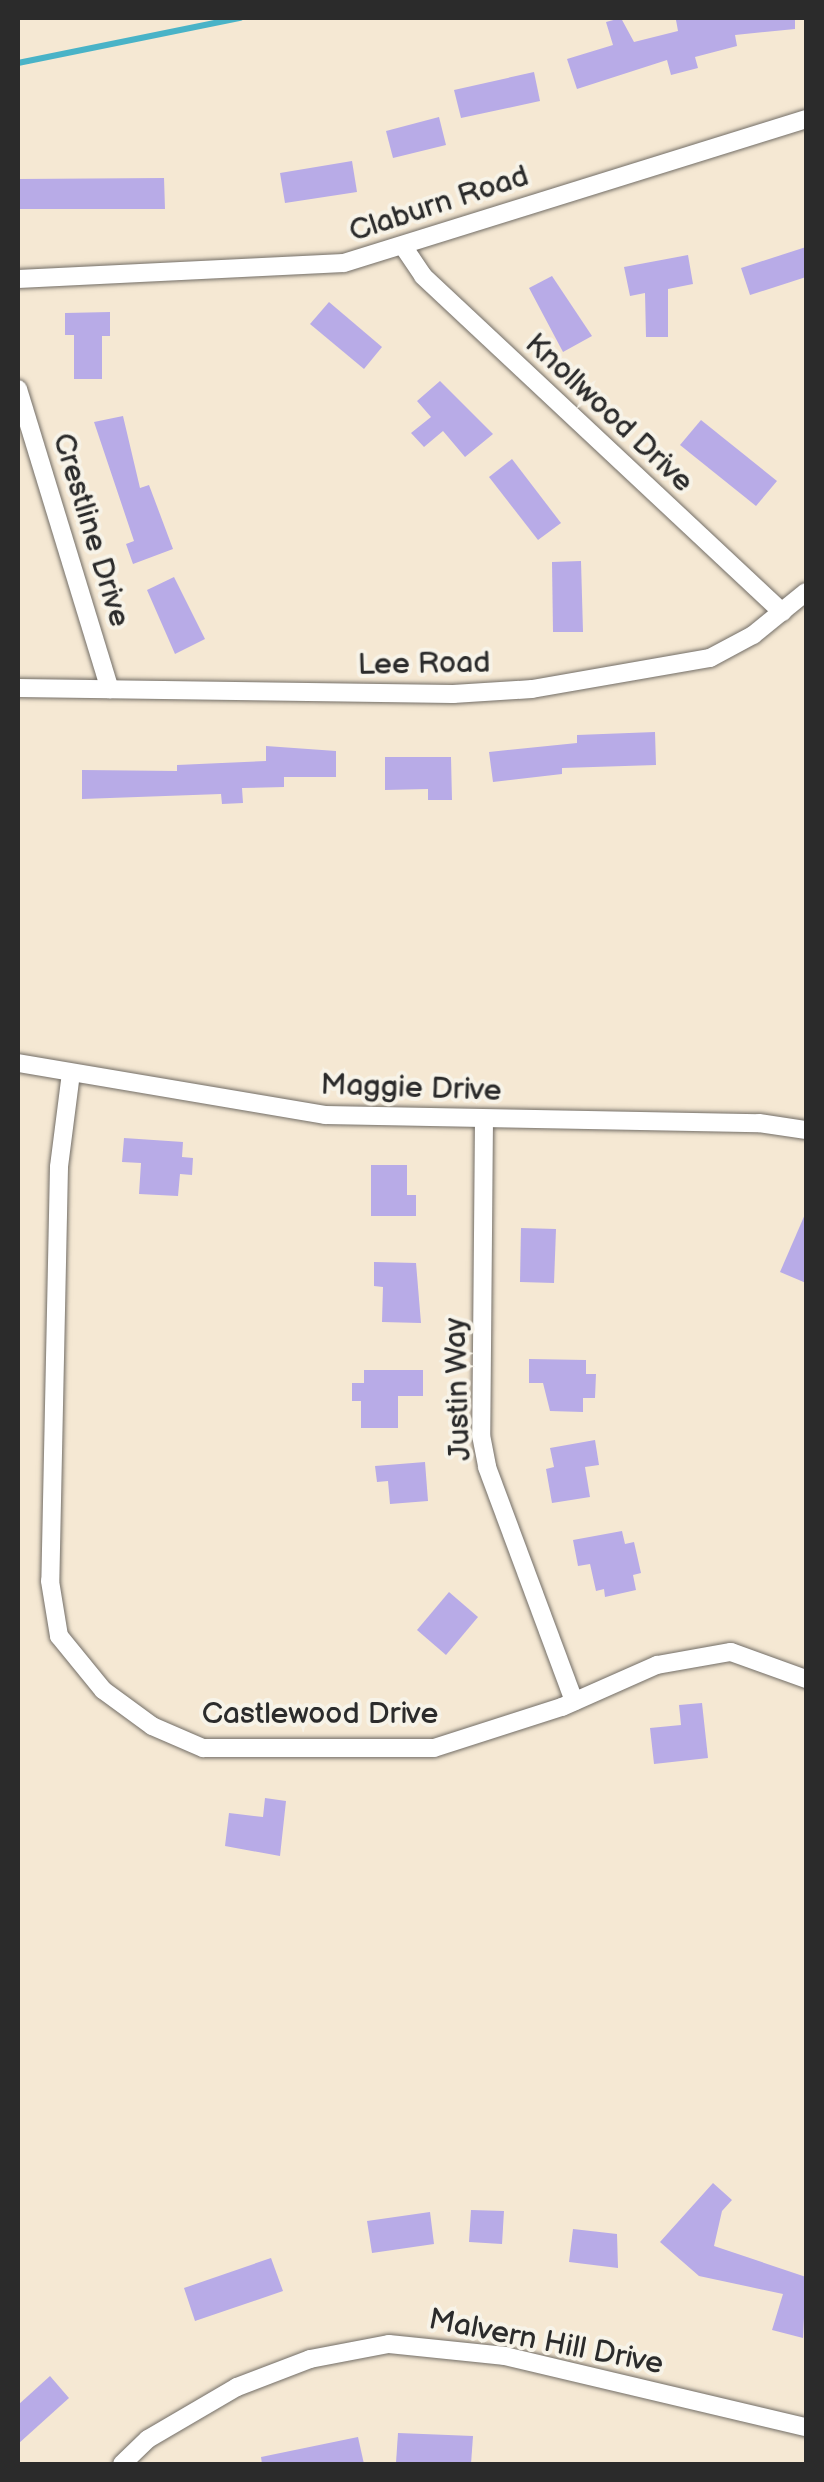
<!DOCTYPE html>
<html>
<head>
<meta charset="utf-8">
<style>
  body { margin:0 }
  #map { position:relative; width:824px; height:2482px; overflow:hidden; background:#f5e8d3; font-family:"Balsamiq Sans",sans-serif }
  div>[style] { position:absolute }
  .stream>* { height:6px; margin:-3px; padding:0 3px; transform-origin:3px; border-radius:3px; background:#49b3c7 }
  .building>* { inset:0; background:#b8abe7 }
  .roads { filter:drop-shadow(0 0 2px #726d66) drop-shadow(0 0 2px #726d66) }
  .minor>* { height:18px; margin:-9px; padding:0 9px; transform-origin:9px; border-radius:9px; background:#fff }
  span { translate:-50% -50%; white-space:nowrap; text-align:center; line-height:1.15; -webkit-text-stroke:8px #f7f3e8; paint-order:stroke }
  .street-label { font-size:30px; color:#2b2b2b }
  .frame { position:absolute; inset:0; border:20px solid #2b2b2b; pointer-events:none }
</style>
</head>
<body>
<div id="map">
  <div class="stream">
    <i style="left:18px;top:63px;width:227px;rotate:-11.5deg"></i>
  </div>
  <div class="building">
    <i style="clip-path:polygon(621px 18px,634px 42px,678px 31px,676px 20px,686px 18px,795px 18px,795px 29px,735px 35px,737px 46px,695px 57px,698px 68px,671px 75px,667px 60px,577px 89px,567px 59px,613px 45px,606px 22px)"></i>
    <i style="clip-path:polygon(534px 72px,540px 101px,461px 118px,454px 90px)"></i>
    <i style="clip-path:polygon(439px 117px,446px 145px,393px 158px,386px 131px)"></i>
    <i style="clip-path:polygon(352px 161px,357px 192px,285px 203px,280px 173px)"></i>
    <i style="clip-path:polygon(164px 178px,165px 209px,18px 209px,18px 179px)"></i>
    <i style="clip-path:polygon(806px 247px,806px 277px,750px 295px,741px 268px)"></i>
    <i style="clip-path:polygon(688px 255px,693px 284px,668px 289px,668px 337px,646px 337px,645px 293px,630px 296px,624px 267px)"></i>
    <i style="clip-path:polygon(552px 276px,592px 336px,563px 352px,529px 288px)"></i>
    <i style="clip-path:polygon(329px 302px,382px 347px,364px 369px,310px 324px)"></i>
    <i style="clip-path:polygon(110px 312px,110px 336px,102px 336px,102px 379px,74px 379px,74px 335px,65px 335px,65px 313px)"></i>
    <i style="clip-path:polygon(440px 381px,493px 434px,465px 457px,443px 431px,424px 447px,411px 433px,431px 417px,417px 401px)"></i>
    <i style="clip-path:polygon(123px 416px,140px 488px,149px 485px,173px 549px,133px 564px,126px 544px,134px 541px,94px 422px)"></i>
    <i style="clip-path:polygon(701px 420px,777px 481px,756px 506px,680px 445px)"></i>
    <i style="clip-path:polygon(512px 459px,561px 523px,538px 540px,489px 477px)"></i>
    <i style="clip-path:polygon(581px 561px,583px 632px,553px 632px,552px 562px)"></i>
    <i style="clip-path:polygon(174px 577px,205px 639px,175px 654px,147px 590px)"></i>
    <i style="clip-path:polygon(655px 732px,656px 765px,562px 768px,562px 774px,493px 782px,489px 752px,577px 743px,577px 735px)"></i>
    <i style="clip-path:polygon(266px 746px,336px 751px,336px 777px,284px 777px,284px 787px,242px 788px,243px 803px,222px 804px,221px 794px,82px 799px,82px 770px,177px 771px,177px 765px,266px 761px)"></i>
    <i style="clip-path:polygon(385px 757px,451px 757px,452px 800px,428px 800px,428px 789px,385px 790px)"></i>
    <i style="clip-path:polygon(124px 1138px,183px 1142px,182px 1157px,193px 1158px,192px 1175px,180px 1174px,178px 1196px,139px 1194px,141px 1163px,122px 1162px)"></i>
    <i style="clip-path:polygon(371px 1165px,407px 1165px,407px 1195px,416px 1195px,416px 1216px,371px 1216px)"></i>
    <i style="clip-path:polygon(806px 1212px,806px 1283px,780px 1272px)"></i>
    <i style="clip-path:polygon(521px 1228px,556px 1229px,554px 1283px,520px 1282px)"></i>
    <i style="clip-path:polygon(374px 1262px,416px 1263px,421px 1323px,382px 1322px,383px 1287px,374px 1286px)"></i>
    <i style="clip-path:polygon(529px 1359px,586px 1360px,586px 1374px,596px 1374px,595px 1398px,583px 1398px,583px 1412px,550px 1411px,543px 1383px,529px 1383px)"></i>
    <i style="clip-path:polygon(364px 1370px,423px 1370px,423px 1396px,398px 1396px,398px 1428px,361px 1428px,361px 1401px,352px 1401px,352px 1383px,364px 1383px)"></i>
    <i style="clip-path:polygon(595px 1440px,599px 1465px,585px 1467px,590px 1497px,552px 1503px,546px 1469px,554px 1467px,550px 1448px)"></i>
    <i style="clip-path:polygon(425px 1462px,428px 1501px,390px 1504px,388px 1481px,377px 1482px,375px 1466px)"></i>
    <i style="clip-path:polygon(622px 1531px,625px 1544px,634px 1542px,641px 1573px,633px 1575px,636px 1590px,605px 1597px,604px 1589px,596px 1591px,590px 1564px,578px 1566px,573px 1540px)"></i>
    <i style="clip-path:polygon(449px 1592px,478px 1617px,446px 1655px,417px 1630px)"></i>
    <i style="clip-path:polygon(702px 1703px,708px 1758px,654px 1764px,650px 1728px,681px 1725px,679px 1705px)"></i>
    <i style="clip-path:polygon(265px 1798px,286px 1801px,280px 1856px,225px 1846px,229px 1813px,263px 1817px)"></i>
    <i style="clip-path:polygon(713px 2183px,732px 2200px,722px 2211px,714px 2246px,806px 2277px,803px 2338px,772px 2330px,783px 2294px,699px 2276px,660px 2242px)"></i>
    <i style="clip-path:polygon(471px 2210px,504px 2211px,502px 2244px,469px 2242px)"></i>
    <i style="clip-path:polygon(430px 2212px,434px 2244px,372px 2253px,367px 2221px)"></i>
    <i style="clip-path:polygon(573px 2229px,617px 2234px,618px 2268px,569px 2262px)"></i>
    <i style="clip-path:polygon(271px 2258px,283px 2291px,195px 2321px,184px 2288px)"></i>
    <i style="clip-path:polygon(50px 2376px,69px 2398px,18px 2444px,18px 2405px)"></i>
    <i style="clip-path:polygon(398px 2433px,473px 2436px,471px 2464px,396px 2463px)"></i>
    <i style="clip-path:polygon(358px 2437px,364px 2464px,262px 2464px,261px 2457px)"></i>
  </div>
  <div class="roads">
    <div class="minor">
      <i style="left:405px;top:249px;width:32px;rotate:56deg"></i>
      <i style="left:423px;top:276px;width:492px;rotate:43.1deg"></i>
      <i style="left:18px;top:279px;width:326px;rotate:-2.8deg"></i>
      <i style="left:344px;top:263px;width:484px;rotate:-17.3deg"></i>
      <i style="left:18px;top:389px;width:314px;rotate:73deg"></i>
      <i style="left:18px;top:688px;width:435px;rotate:0.8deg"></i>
      <i style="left:453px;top:694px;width:79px;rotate:-3.6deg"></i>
      <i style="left:532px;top:689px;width:181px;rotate:-9.9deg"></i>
      <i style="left:710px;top:658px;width:49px;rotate:-28.1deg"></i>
      <i style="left:753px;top:635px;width:68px;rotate:-39.1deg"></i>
      <i style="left:18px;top:1063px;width:311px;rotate:9.6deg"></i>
      <i style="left:325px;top:1115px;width:434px;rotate:1.1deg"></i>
      <i style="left:759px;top:1123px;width:48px;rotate:8.5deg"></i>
      <i style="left:71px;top:1073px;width:95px;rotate:97.3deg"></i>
      <i style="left:59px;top:1167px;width:414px;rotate:91.2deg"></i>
      <i style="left:50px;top:1581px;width:56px;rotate:80.7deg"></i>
      <i style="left:59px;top:1636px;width:70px;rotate:50.8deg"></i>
      <i style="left:103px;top:1690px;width:61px;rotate:36.3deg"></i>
      <i style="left:152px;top:1726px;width:56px;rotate:23.3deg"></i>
      <i style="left:203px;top:1748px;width:231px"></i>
      <i style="left:434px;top:1748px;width:134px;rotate:-17.8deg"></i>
      <i style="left:562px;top:1707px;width:104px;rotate:-23.9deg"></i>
      <i style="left:657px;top:1665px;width:75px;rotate:-10deg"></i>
      <i style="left:731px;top:1652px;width:80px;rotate:19.8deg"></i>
      <i style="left:484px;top:1119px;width:316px;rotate:90.5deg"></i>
      <i style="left:481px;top:1435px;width:33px;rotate:79deg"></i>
      <i style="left:487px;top:1467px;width:250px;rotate:69.6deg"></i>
      <i style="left:122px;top:2464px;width:36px;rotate:-44deg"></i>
      <i style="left:148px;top:2439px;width:103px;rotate:-30.3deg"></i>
      <i style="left:237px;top:2387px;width:78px;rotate:-21deg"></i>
      <i style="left:310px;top:2359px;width:80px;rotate:-10.8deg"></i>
      <i style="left:389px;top:2344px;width:117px;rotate:5.9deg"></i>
      <i style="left:505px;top:2356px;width:309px;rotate:13.3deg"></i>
    </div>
  </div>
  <div class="street-label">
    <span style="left:439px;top:204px;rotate:-18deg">Claburn Road</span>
    <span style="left:609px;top:413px;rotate:43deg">Knollwood Drive</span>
    <span style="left:91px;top:530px;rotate:73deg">Crestline Drive</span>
    <span style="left:424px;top:664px;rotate:-1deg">Lee Road</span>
    <span style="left:411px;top:1088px;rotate:2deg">Maggie Drive</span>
    <span style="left:458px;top:1389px;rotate:-92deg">Justin Way</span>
    <span style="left:320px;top:1714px">Castlewood Drive</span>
    <span style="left:546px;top:2342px;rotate:11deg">Malvern Hill Drive</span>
  </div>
  <div class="frame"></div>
</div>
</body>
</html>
